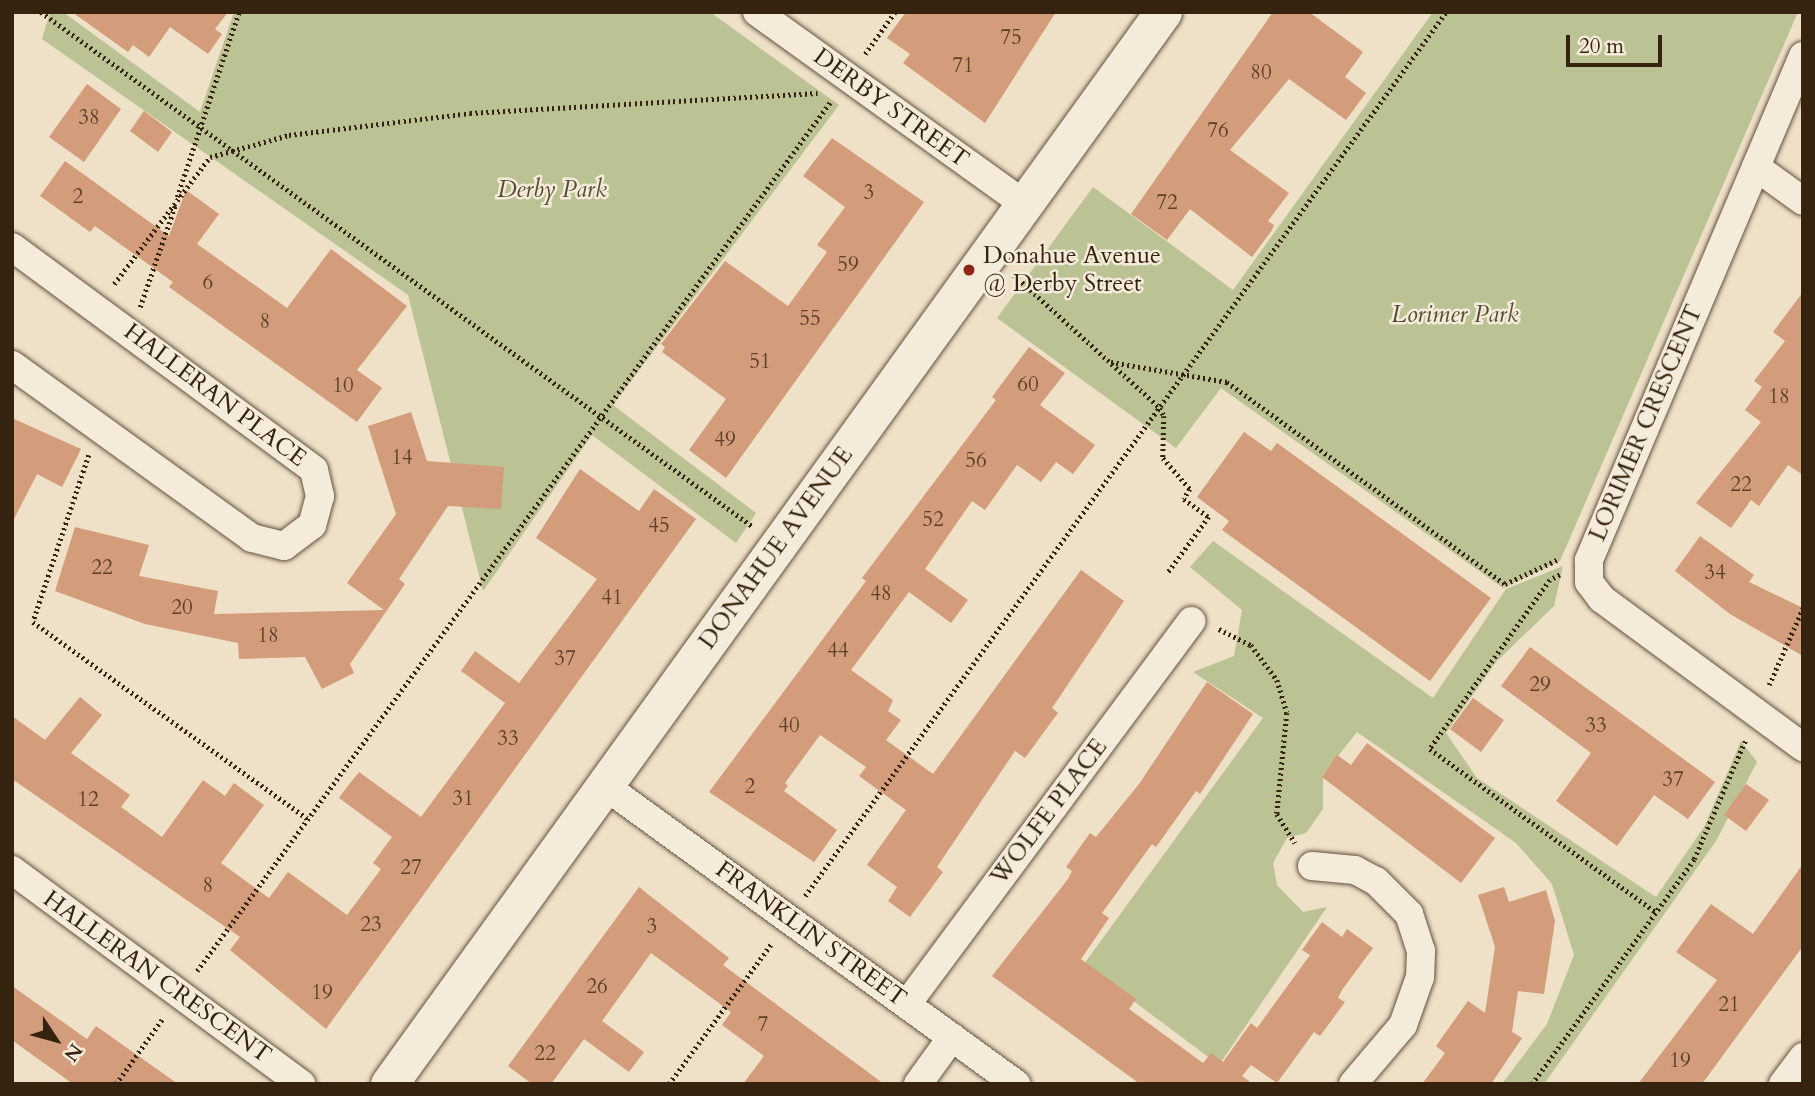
<!DOCTYPE html>
<html>
<head>
<meta charset="utf-8">
<style>
  body { margin:0 }
  #map { position:relative; width:1815px; height:1096px; overflow:hidden; background:#efe0c8; font-family:Cardo,serif }
  div>[style] { position:absolute }
  .green>* { inset:0; background:#bbc294 }
  .building>* { inset:0; background:#d39c7a }
  .path>* { height:4.5px; margin-top:-2.25px; transform-origin:0; background:repeating-linear-gradient(90deg,#352310 0 2px,transparent 0 5.5px) }
  .roads { filter:drop-shadow(0 0 2px #64523e) drop-shadow(0 0 2px #64523e) }
  .minor>* { height:28px; margin:-14px; padding:0 14px; transform-origin:14px; border-radius:14px; background:#f5ebdb }
  .tertiary>* { height:37px; margin:-18.5px; padding:0 18.5px; transform-origin:18.5px; border-radius:18.5px; background:#f5ebdb }
  .dots>* { width:19px; height:19px; translate:-50% -50%; box-sizing:border-box; border:4px solid #f5ebdb; border-radius:50% }
  span { translate:-50% -50%; white-space:nowrap; text-align:center; line-height:1.15; -webkit-text-stroke:5px #f5ebdb; paint-order:stroke }
  .number-label { font-size:21px; color:#5c412a }
  .number-label span { -webkit-text-stroke-width:0 }
  .street-label { font-size:24px; color:#352310 }
  .park-label { font-size:24px; color:#564b31; font-style:italic }
  .poi-label { font-size:24px; color:#352310 }
  .left { translate:0 -50%; text-align:left }
  .frame { position:absolute; inset:0; border:14px solid #352310; pointer-events:none }
  .north { position:absolute; left:21px; top:1005px; width:70px; height:70px; -webkit-text-stroke:5px #f5ebdb; paint-order:stroke; rotate:126deg; font-size:19px; font-weight:700; line-height:28px; text-align:center; color:#352310 }
  .north::after { content:''; display:block; margin:auto; width:24px; height:32px; background:#352310; clip-path:polygon(50% 0,100% 100%,50% 72%,0 100%) }
  .scale { position:absolute; left:1566px; top:35px; width:96px; height:32px; box-sizing:border-box; border:4px solid #352310; border-top:0; padding-left:9px; font-size:21px; line-height:24px; white-space:nowrap; color:#352310; -webkit-text-stroke:5px #f5ebdb; paint-order:stroke }
</style>
</head>
<body>
<div id="map">
  <div class="green">
    <i style="clip-path:polygon(50px 12px,63px 12px,200px 112px,234px 12px,710px 12px,839px 105px,613px 405px,756px 513px,736px 543px,592px 435px,483px 591px,408px 295px,42px 39px)"></i>
    <i style="clip-path:polygon(1433px 12px,1798px 12px,1560px 561px,1503px 588px,1221px 388px,1176px 448px,997px 318px,1093px 187px,1233px 290px)"></i>
    <i style="clip-path:polygon(1213px 541px,1433px 698px,1506px 589px,1563px 566px,1554px 606px,1496px 662px,1446px 733px,1477px 778px,1656px 897px,1704px 827px,1741px 741px,1757px 762px,1716px 841px,1544px 1084px,1502px 1084px,1547px 1024px,1574px 955px,1552px 884px,1516px 843px,1357px 732px,1323px 775px,1323px 809px,1306px 833px,1287px 838px,1273px 863px,1277px 885px,1303px 912px,1327px 907px,1219px 1065px,1084px 964px,1263px 718px,1193px 672px,1234px 656px,1242px 610px,1190px 567px)"></i>
  </div>
  <div class="building">
    <i style="clip-path:polygon(72px 12px,228px 12px,215px 29px,222px 34px,208px 54px,170px 27px,149px 57px,133px 45px,128px 52px)"></i>
    <i style="clip-path:polygon(906px 12px,1056px 12px,985px 123px,903px 63px,910px 54px,887px 38px)"></i>
    <i style="clip-path:polygon(1273px 12px,1309px 12px,1363px 52px,1345px 77px,1366px 93px,1346px 120px,1289px 79px,1230px 150px,1289px 193px,1268px 221px,1274px 225px,1272px 230px,1252px 257px,1190px 209px,1167px 240px,1131px 214px)"></i>
    <i style="clip-path:polygon(87px 84px,121px 109px,84px 162px,49px 137px)"></i>
    <i style="clip-path:polygon(144px 111px,172px 132px,158px 152px,130px 131px)"></i>
    <i style="clip-path:polygon(832px 138px,924px 202px,726px 478px,689px 450px,726px 399px,662px 352px,665px 347px,661px 344px,725px 261px,788px 306px,827px 252px,817px 245px,845px 207px,803px 176px)"></i>
    <i style="clip-path:polygon(65px 161px,169px 236px,186px 190px,219px 214px,197px 244px,287px 308px,331px 249px,407px 306px,357px 370px,382px 388px,357px 422px,169px 287px,173px 282px,95px 226px,90px 232px,40px 196px)"></i>
    <i style="clip-path:polygon(1803px 292px,1803px 475px,1788px 465px,1759px 506px,1751px 500px,1731px 528px,1696px 503px,1761px 422px,1745px 410px,1762px 387px,1754px 381px,1785px 341px,1773px 332px)"></i>
    <i style="clip-path:polygon(1029px 347px,1065px 373px,1040px 405px,1095px 445px,1073px 474px,1056px 462px,1041px 482px,1017px 465px,985px 510px,972px 501px,925px 569px,968px 600px,951px 623px,909px 592px,851px 670px,893px 700px,888px 711px,901px 720px,886px 740px,933px 774px,1081px 570px,1124px 601px,1052px 708px,1058px 713px,1025px 758px,1015px 751px,937px 867px,943px 872px,910px 917px,888px 901px,897px 887px,867px 865px,906px 810px,859px 776px,866px 767px,820px 735px,785px 783px,788px 786px,784px 791px,837px 830px,814px 862px,709px 792px,866px 581px,862px 578px,996px 400px,992px 397px)"></i>
    <i style="clip-path:polygon(411px 412px,427px 461px,504px 467px,501px 509px,448px 506px,399px 579px,405px 584px,350px 664px,354px 673px,322px 689px,305px 657px,239px 659px,238px 643px,145px 624px,55px 591px,75px 527px,149px 545px,139px 576px,218px 591px,214px 614px,384px 610px,347px 583px,396px 514px,368px 426px)"></i>
    <i style="clip-path:polygon(12px 418px,81px 449px,62px 487px,37px 474px,12px 523px)"></i>
    <i style="clip-path:polygon(1244px 432px,1271px 451px,1277px 443px,1491px 598px,1430px 681px,1222px 530px,1229px 521px,1197px 497px)"></i>
    <i style="clip-path:polygon(580px 469px,639px 511px,654px 489px,696px 519px,326px 1029px,230px 950px,240px 937px,12px 779px,12px 716px,45px 740px,80px 697px,102px 715px,71px 753px,130px 795px,121px 807px,162px 837px,203px 780px,225px 796px,234px 783px,264px 805px,221px 863px,269px 898px,288px 872px,347px 915px,381px 869px,373px 863px,392px 837px,339px 798px,347px 787px,359px 772px,421px 817px,505px 703px,461px 671px,475px 651px,519px 683px,597px 579px,536px 538px)"></i>
    <i style="clip-path:polygon(1700px 536px,1754px 575px,1749px 582px,1803px 608px,1803px 656px,1730px 614px,1675px 571px)"></i>
    <i style="clip-path:polygon(1530px 647px,1715px 782px,1688px 819px,1654px 795px,1617px 846px,1556px 801px,1591px 753px,1501px 686px)"></i>
    <i style="clip-path:polygon(1207px 682px,1253px 714px,1200px 794px,1196px 791px,1156px 847px,1152px 844px,1102px 913px,1109px 918px,1081px 959px,1136px 999px,1129px 1009px,1203px 1063px,1211px 1053px,1223px 1062px,1251px 1023px,1257px 1028px,1310px 955px,1302px 950px,1322px 922px,1342px 937px,1347px 929px,1373px 948px,1342px 990px,1338px 998px,1345px 1002px,1320px 1036px,1314px 1032px,1277px 1083px,1251px 1065px,1242px 1076px,1253px 1084px,1140px 1084px,992px 976px,1068px 879px,1072px 871px,1066px 867px,1090px 833px,1096px 837px,1139px 784px)"></i>
    <i style="clip-path:polygon(1473px 698px,1504px 720px,1481px 752px,1450px 729px)"></i>
    <i style="clip-path:polygon(1367px 743px,1495px 838px,1461px 883px,1322px 777px,1337px 755px,1351px 765px)"></i>
    <i style="clip-path:polygon(1746px 784px,1769px 800px,1746px 831px,1724px 815px)"></i>
    <i style="clip-path:polygon(1803px 864px,1803px 946px,1702px 1084px,1638px 1084px,1717px 980px,1676px 952px,1711px 904px,1753px 934px)"></i>
    <i style="clip-path:polygon(639px 887px,729px 958px,723px 965px,884px 1084px,743px 1084px,764px 1056px,722px 1025px,731px 1012px,651px 953px,602px 1021px,644px 1052px,629px 1072px,584px 1039px,551px 1084px,532px 1084px,508px 1066px)"></i>
    <i style="clip-path:polygon(1504px 887px,1509px 902px,1546px 890px,1555px 921px,1544px 994px,1518px 991px,1512px 1032px,1522px 1038px,1491px 1084px,1422px 1084px,1445px 1053px,1436px 1046px,1468px 1001px,1485px 1013px,1495px 947px,1478px 895px)"></i>
    <i style="clip-path:polygon(12px 986px,87px 1039px,96px 1026px,178px 1084px,73px 1084px,12px 1040px)"></i>
  </div>
  <div class="path">
    <i style="left:41px;top:12px;width:877px;rotate:35.86deg"></i>
    <i style="left:865px;top:54px;width:52px;rotate:-54.5deg"></i>
    <i style="left:177px;top:197px;width:195px;rotate:-71.5deg"></i>
    <i style="left:1014px;top:275px;width:197px;rotate:42.3deg"></i>
    <i style="left:1160px;top:408px;width:9px;rotate:63deg"></i>
    <i style="left:1164px;top:416px;width:42px;rotate:91.4deg"></i>
    <i style="left:1163px;top:458px;width:41px;rotate:48.9deg"></i>
    <i style="left:1190px;top:489px;width:12px;rotate:121deg"></i>
    <i style="left:1184px;top:499px;width:31px;rotate:36deg"></i>
    <i style="left:1209px;top:517px;width:71px;rotate:126.4deg"></i>
    <i style="left:114px;top:284px;width:159px;rotate:-52.9deg"></i>
    <i style="left:210px;top:157px;width:23px;rotate:-15deg"></i>
    <i style="left:232px;top:151px;width:59px;rotate:-15.7deg"></i>
    <i style="left:289px;top:135px;width:182px;rotate:-6.9deg"></i>
    <i style="left:470px;top:113px;width:348px;rotate:-3.3deg"></i>
    <i style="left:140px;top:307px;width:107px;rotate:-70.9deg"></i>
    <i style="left:1111px;top:362px;width:118px;rotate:9.8deg"></i>
    <i style="left:1227px;top:382px;width:344px;rotate:36deg"></i>
    <i style="left:1505px;top:584px;width:60px;rotate:-24.8deg"></i>
    <i style="left:89px;top:455px;width:176px;rotate:108.5deg"></i>
    <i style="left:33px;top:622px;width:337px;rotate:35.6deg"></i>
    <i style="left:1560px;top:575px;width:11px;rotate:153deg"></i>
    <i style="left:1550px;top:580px;width:207px;rotate:125.4deg"></i>
    <i style="left:1430px;top:749px;width:279px;rotate:35.8deg"></i>
    <i style="left:1219px;top:629px;width:36px;rotate:27deg"></i>
    <i style="left:1251px;top:645px;width:44px;rotate:53.4deg"></i>
    <i style="left:1277px;top:680px;width:34px;rotate:73deg"></i>
    <i style="left:1287px;top:713px;width:101px;rotate:95.7deg"></i>
    <i style="left:1277px;top:814px;width:34px;rotate:58deg"></i>
    <i style="left:1769px;top:685px;width:84px;rotate:-66.2deg"></i>
    <i style="left:805px;top:896px;width:1092px;rotate:-54.05deg"></i>
    <i style="left:197px;top:971px;width:1077px;rotate:-53.92deg"></i>
    <i style="left:116px;top:1084px;width:81px;rotate:-54.5deg"></i>
    <i style="left:669px;top:1084px;width:175px;rotate:-53.9deg"></i>
    <i style="left:1532px;top:1084px;width:277px;rotate:-54.2deg"></i>
    <i style="left:1694px;top:859px;width:129px;rotate:-66.6deg"></i>
  </div>
  <div class="roads">
    <div class="minor">
      <i style="left:757px;top:12px;width:329px;rotate:35.7deg"></i>
      <i style="left:1803px;top:56px;width:548px;rotate:113.01deg"></i>
      <i style="left:1589px;top:560px;width:22px;rotate:90deg"></i>
      <i style="left:1589px;top:582px;width:21px;rotate:53deg"></i>
      <i style="left:1602px;top:599px;width:250px;rotate:36.4deg"></i>
      <i style="left:1756px;top:167px;width:58px;rotate:35.9deg"></i>
      <i style="left:12px;top:247px;width:375px;rotate:36.4deg"></i>
      <i style="left:314px;top:470px;width:27px;rotate:77deg"></i>
      <i style="left:320px;top:496px;width:30px;rotate:105deg"></i>
      <i style="left:312px;top:525px;width:35px;rotate:143deg"></i>
      <i style="left:284px;top:546px;width:33px;rotate:-166deg"></i>
      <i style="left:252px;top:538px;width:296px;rotate:-144.2deg"></i>
      <i style="left:605px;top:786px;width:508px;rotate:35.94deg"></i>
      <i style="left:1312px;top:866px;width:43px;rotate:5.3deg"></i>
      <i style="left:1355px;top:870px;width:24px;rotate:28deg"></i>
      <i style="left:1376px;top:881px;width:47px;rotate:45deg"></i>
      <i style="left:1409px;top:914px;width:39px;rotate:72deg"></i>
      <i style="left:1421px;top:951px;width:26px;rotate:92deg"></i>
      <i style="left:1420px;top:977px;width:51px;rotate:109.5deg"></i>
      <i style="left:1403px;top:1025px;width:77px;rotate:130.3deg"></i>
      <i style="left:12px;top:870px;width:360px;rotate:36.5deg"></i>
      <i style="left:907px;top:1004px;width:477px;rotate:-53.4deg"></i>
      <i style="left:918px;top:1084px;width:58px;rotate:-54.1deg"></i>
      <i style="left:1783px;top:1084px;width:34px;rotate:-53deg"></i>
    </div>
    <div class="tertiary">
      <i style="left:389px;top:1084px;width:1322px;rotate:-54.17deg"></i>
    </div>
  </div>
  <div class="dots">
    <i style="left:969px;top:270px;background:#8f2418"></i>
  </div>
  <div class="number-label">
    <span style="left:1011px;top:38px">75</span>
    <span style="left:963px;top:66px">71</span>
    <span style="left:1261px;top:73px">80</span>
    <span style="left:89px;top:118px">38</span>
    <span style="left:1218px;top:131px">76</span>
    <span style="left:869px;top:193px">3</span>
    <span style="left:78px;top:197px">2</span>
    <span style="left:1167px;top:203px">72</span>
    <span style="left:848px;top:265px">59</span>
    <span style="left:208px;top:283px">6</span>
    <span style="left:810px;top:319px">55</span>
    <span style="left:265px;top:322px">8</span>
    <span style="left:760px;top:362px">51</span>
    <span style="left:1028px;top:385px">60</span>
    <span style="left:343px;top:386px">10</span>
    <span style="left:1779px;top:397px">18</span>
    <span style="left:725px;top:440px">49</span>
    <span style="left:402px;top:458px">14</span>
    <span style="left:976px;top:461px">56</span>
    <span style="left:1741px;top:485px">22</span>
    <span style="left:933px;top:520px">52</span>
    <span style="left:659px;top:526px">45</span>
    <span style="left:102px;top:568px">22</span>
    <span style="left:1715px;top:573px">34</span>
    <span style="left:881px;top:594px">48</span>
    <span style="left:612px;top:598px">41</span>
    <span style="left:182px;top:608px">20</span>
    <span style="left:268px;top:636px">18</span>
    <span style="left:838px;top:651px">44</span>
    <span style="left:565px;top:659px">37</span>
    <span style="left:1540px;top:685px">29</span>
    <span style="left:789px;top:726px">40</span>
    <span style="left:1596px;top:726px">33</span>
    <span style="left:508px;top:739px">33</span>
    <span style="left:1673px;top:780px">37</span>
    <span style="left:750px;top:787px">2</span>
    <span style="left:463px;top:799px">31</span>
    <span style="left:88px;top:800px">12</span>
    <span style="left:411px;top:868px">27</span>
    <span style="left:208px;top:886px">8</span>
    <span style="left:371px;top:925px">23</span>
    <span style="left:652px;top:927px">3</span>
    <span style="left:597px;top:987px">26</span>
    <span style="left:322px;top:993px">19</span>
    <span style="left:1729px;top:1005px">21</span>
    <span style="left:763px;top:1025px">7</span>
    <span style="left:545px;top:1054px">22</span>
    <span style="left:1680px;top:1061px">19</span>
  </div>
  <div class="street-label">
    <span style="left:891px;top:108px;rotate:36deg">DERBY STREET</span>
    <span style="left:215px;top:395px;rotate:37deg">HALLERAN PLACE</span>
    <span style="left:1646px;top:423px;rotate:-67deg">LORIMER CRESCENT</span>
    <span style="left:776px;top:548px;rotate:-54deg">DONAHUE AVENUE</span>
    <span style="left:1049px;top:812px;rotate:-53deg">WOLFE PLACE</span>
    <span style="left:811px;top:934px;rotate:36deg">FRANKLIN STREET</span>
    <span style="left:157px;top:977px;rotate:36deg">HALLERAN CRESCENT</span>
  </div>
  <div class="park-label">
    <span style="left:552px;top:190px">Derby Park</span>
    <span style="left:1455px;top:315px">Lorimer Park</span>
  </div>
  <div class="poi-label">
    <span class="left" style="left:983px;top:270px">Donahue Avenue<br>@ Derby Street</span>
  </div>
  <div class="frame"></div>
  <div class="north">N</div>
  <div class="scale">20 m</div>
</div>
</body>
</html>
